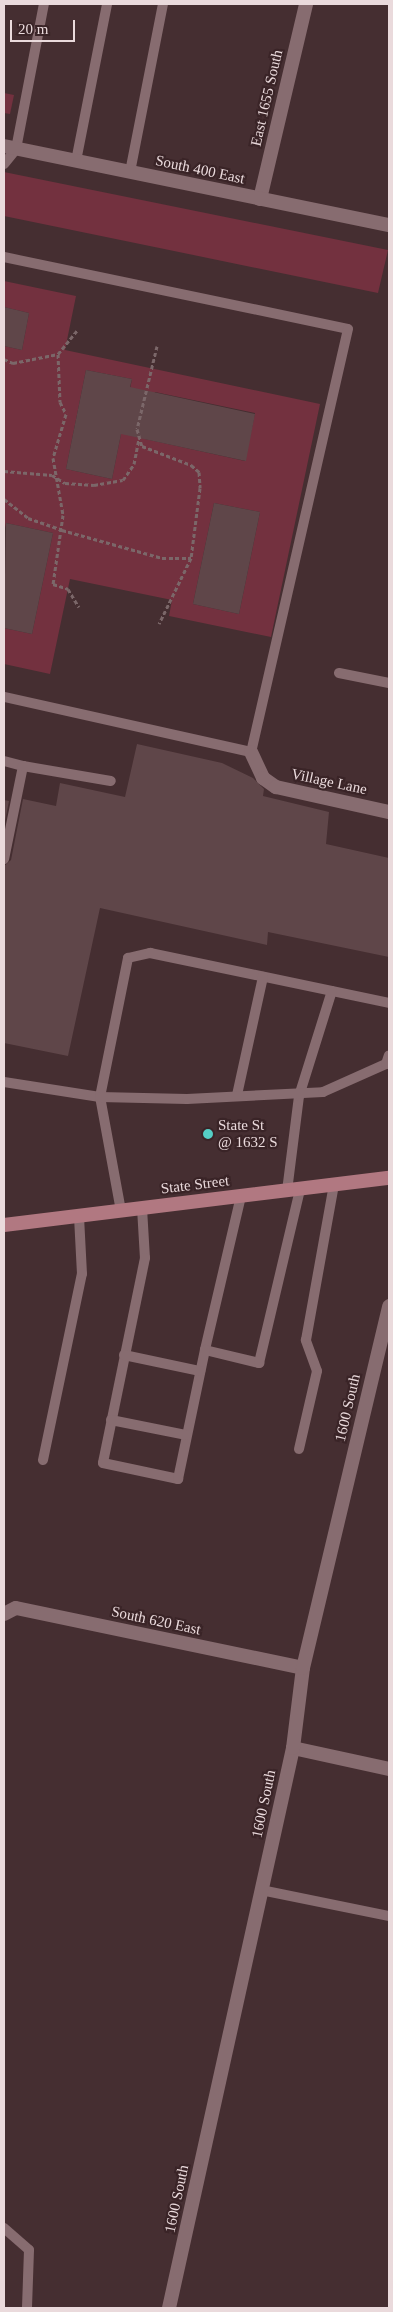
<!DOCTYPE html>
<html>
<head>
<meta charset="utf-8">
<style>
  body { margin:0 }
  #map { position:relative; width:393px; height:2312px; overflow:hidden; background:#452e31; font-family:"Times New Roman",serif }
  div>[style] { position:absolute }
  .green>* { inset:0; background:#73313f }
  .building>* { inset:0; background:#5f4649 }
  .path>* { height:3px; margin-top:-1.5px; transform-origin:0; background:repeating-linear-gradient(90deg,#7b6769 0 4px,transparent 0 6.5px) }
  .service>* { height:10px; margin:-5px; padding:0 5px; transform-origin:5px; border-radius:5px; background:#876c70 }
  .minor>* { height:14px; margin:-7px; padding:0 7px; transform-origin:7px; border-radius:7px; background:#876c70 }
  .tertiary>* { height:14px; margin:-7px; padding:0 7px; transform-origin:7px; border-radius:7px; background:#876c70 }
  .primary>* { height:14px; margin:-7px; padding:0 7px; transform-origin:7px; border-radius:7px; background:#b17881 }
  .dots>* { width:14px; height:14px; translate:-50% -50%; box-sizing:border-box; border:2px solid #3a2427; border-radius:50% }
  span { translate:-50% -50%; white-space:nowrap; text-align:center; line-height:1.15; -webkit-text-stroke:4.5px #3a2427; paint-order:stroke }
  .street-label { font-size:15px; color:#eadadc }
  .poi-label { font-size:15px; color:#eadadc }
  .left { translate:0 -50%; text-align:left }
  .frame { position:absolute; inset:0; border:5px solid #eadadc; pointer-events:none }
  .scale { position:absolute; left:10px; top:20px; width:65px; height:22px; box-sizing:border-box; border:2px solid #eadadc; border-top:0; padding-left:6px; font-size:15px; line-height:18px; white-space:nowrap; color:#eadadc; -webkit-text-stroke:4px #3a2427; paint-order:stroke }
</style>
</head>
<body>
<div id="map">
  <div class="green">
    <i style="clip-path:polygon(4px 93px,14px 95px,10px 114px,4px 113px)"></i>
    <i style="clip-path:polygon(4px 172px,388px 250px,378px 293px,4px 216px)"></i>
    <i style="clip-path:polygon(evenodd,4px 281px,76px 296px,65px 350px,320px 404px,271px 637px,169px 616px,172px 600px,70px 579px,50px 674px,4px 664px,4px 628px,32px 634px,53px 533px,6px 523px,4px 534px,4px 346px,22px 350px,29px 313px,4px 307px,4px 281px,86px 370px,132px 379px,112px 479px,66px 469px,86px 370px,4px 281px,155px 392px,255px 413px,245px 461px,145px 439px,155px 392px,4px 281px,214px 503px,260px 512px,239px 614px,193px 604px,214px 503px)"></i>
  </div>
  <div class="building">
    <i style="clip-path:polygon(4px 307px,29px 313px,22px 350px,4px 346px)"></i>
    <i style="clip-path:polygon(86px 370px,132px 379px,130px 387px,255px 414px,246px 461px,121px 434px,112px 479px,66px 469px)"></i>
    <i style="clip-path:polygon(214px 503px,260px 512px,239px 614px,193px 604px)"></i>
    <i style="clip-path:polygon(6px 523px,53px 533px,32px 634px,4px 628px)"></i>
    <i style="clip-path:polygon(137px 744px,222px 763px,253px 778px,264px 789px,263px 796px,329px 812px,326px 844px,389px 858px,389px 957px,268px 932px,267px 945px,100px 908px,68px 1056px,4px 1043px,4px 866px,11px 860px,23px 799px,56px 806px,60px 783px,125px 797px)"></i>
    <i style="clip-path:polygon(4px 800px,9px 801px,4px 826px)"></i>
  </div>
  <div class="path">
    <i style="left:157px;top:346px;width:85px;rotate:103.5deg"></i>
    <i style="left:137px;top:429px;width:18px;rotate:74deg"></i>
    <i style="left:142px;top:446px;width:53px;rotate:21.2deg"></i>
    <i style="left:191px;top:465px;width:11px;rotate:41deg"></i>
    <i style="left:199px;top:472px;width:16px;rotate:86deg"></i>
    <i style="left:200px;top:488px;width:71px;rotate:97.3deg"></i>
    <i style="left:191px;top:558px;width:73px;rotate:115.9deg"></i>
    <i style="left:58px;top:354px;width:48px;rotate:87.6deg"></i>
    <i style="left:60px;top:402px;width:13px;rotate:63deg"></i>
    <i style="left:66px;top:414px;width:46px;rotate:106.5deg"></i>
    <i style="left:53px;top:458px;width:58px;rotate:80deg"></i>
    <i style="left:63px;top:515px;width:70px;rotate:98.2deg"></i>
    <i style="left:53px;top:584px;width:16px;rotate:18deg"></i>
    <i style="left:68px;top:589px;width:21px;rotate:59deg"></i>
    <i style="left:4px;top:359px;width:10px;rotate:24deg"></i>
    <i style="left:13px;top:363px;width:46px;rotate:-11.3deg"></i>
    <i style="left:58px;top:354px;width:32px;rotate:-51deg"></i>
    <i style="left:4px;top:471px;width:48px;rotate:4.8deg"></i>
    <i style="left:52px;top:475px;width:15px;rotate:32deg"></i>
    <i style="left:65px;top:483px;width:29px;rotate:4deg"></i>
    <i style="left:94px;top:485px;width:29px;rotate:-10deg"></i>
    <i style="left:123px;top:480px;width:19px;rotate:-55deg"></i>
    <i style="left:134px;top:464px;width:26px;rotate:-79deg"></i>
    <i style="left:4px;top:499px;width:31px;rotate:38deg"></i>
    <i style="left:28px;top:518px;width:36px;rotate:19deg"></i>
    <i style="left:62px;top:530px;width:104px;rotate:15.6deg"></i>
    <i style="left:162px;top:558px;width:29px"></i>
  </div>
  <div class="service">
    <i style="left:76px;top:161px;width:160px;rotate:-78.8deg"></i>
    <i style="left:4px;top:164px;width:19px;rotate:-51deg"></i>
    <i style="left:16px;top:149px;width:148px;rotate:-79.1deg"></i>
    <i style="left:130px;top:172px;width:171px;rotate:-78.9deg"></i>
    <i style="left:4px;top:257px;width:351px;rotate:11.8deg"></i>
    <i style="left:348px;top:329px;width:434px;rotate:102.9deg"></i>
    <i style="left:251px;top:752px;width:253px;rotate:-167.4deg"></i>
    <i style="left:339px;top:673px;width:51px;rotate:11.3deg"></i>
    <i style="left:4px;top:761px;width:20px;rotate:15deg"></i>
    <i style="left:23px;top:766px;width:95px;rotate:101.5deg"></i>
    <i style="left:23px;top:766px;width:89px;rotate:9.7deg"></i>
    <i style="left:4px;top:1082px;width:97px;rotate:8.9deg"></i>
    <i style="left:100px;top:1097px;width:142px;rotate:-78.6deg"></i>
    <i style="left:128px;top:958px;width:23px;rotate:-13deg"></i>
    <i style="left:150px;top:953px;width:244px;rotate:11.8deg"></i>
    <i style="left:237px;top:1095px;width:121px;rotate:-77.6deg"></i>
    <i style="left:287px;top:1191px;width:96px;rotate:-82.8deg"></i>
    <i style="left:299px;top:1096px;width:110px;rotate:-72.6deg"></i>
    <i style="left:241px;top:1196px;width:158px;rotate:103.2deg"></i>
    <i style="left:205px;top:1350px;width:56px;rotate:13.5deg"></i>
    <i style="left:259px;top:1363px;width:179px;rotate:-76.7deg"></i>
    <i style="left:142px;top:1208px;width:50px;rotate:86.6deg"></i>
    <i style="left:145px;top:1258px;width:209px;rotate:101.6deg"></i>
    <i style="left:103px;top:1463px;width:77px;rotate:12deg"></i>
    <i style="left:178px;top:1479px;width:132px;rotate:-78.2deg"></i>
    <i style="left:121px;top:1211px;width:116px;rotate:-100.4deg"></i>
    <i style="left:100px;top:1097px;width:87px;rotate:1.3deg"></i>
    <i style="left:187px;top:1099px;width:136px;rotate:-2.9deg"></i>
    <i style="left:323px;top:1092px;width:69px;rotate:-24deg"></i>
    <i style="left:386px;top:1064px;width:9px;rotate:-72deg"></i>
    <i style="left:124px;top:1355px;width:78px;rotate:11.9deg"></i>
    <i style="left:111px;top:1420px;width:76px;rotate:11.3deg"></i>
    <i style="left:299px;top:1449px;width:80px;rotate:-77deg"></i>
    <i style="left:317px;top:1371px;width:33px;rotate:-110deg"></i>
    <i style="left:306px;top:1340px;width:158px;rotate:-79.8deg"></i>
    <i style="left:43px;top:1460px;width:190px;rotate:-78.2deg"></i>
    <i style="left:82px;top:1274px;width:58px;rotate:-93deg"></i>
    <i style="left:261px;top:1890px;width:131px;rotate:11.5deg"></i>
    <i style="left:4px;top:2228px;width:33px;rotate:41deg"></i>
    <i style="left:29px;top:2250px;width:58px;rotate:92deg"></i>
  </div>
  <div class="minor">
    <i style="left:260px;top:199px;width:200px;rotate:-76.7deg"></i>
    <i style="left:251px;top:752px;width:29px;rotate:65deg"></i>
    <i style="left:263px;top:778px;width:16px;rotate:35deg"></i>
    <i style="left:276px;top:787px;width:116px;rotate:12.5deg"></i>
    <i style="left:4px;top:1614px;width:13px;rotate:-27deg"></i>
    <i style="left:16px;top:1608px;width:293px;rotate:11.8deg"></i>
    <i style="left:293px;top:1748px;width:98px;rotate:12.3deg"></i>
  </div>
  <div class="tertiary">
    <i style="left:4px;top:146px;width:393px;rotate:11.6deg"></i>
    <i style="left:169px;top:2308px;width:574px;rotate:-77.51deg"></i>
    <i style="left:293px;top:1748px;width:81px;rotate:-82.9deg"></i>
    <i style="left:303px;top:1668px;width:372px;rotate:-76.6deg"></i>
  </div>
  <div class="primary">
    <i style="left:4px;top:1225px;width:388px;rotate:-7deg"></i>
  </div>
  <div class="dots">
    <i style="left:208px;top:1134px;background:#55cec5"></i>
  </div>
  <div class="street-label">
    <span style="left:267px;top:98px;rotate:-77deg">East 1655 South</span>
    <span style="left:200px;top:170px;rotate:12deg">South 400 East</span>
    <span style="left:329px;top:782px;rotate:12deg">Village Lane</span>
    <span style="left:195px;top:1185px;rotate:-7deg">State Street</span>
    <span style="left:348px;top:1408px;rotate:-77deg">1600 South</span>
    <span style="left:156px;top:1621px;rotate:12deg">South 620 East</span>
    <span style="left:264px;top:1804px;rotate:-78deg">1600 South</span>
    <span style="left:177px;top:2199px;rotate:-78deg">1600 South</span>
  </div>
  <div class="poi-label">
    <span class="left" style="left:218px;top:1134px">State St<br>@ 1632 S</span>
  </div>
  <div class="frame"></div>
  <div class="scale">20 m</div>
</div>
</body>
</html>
